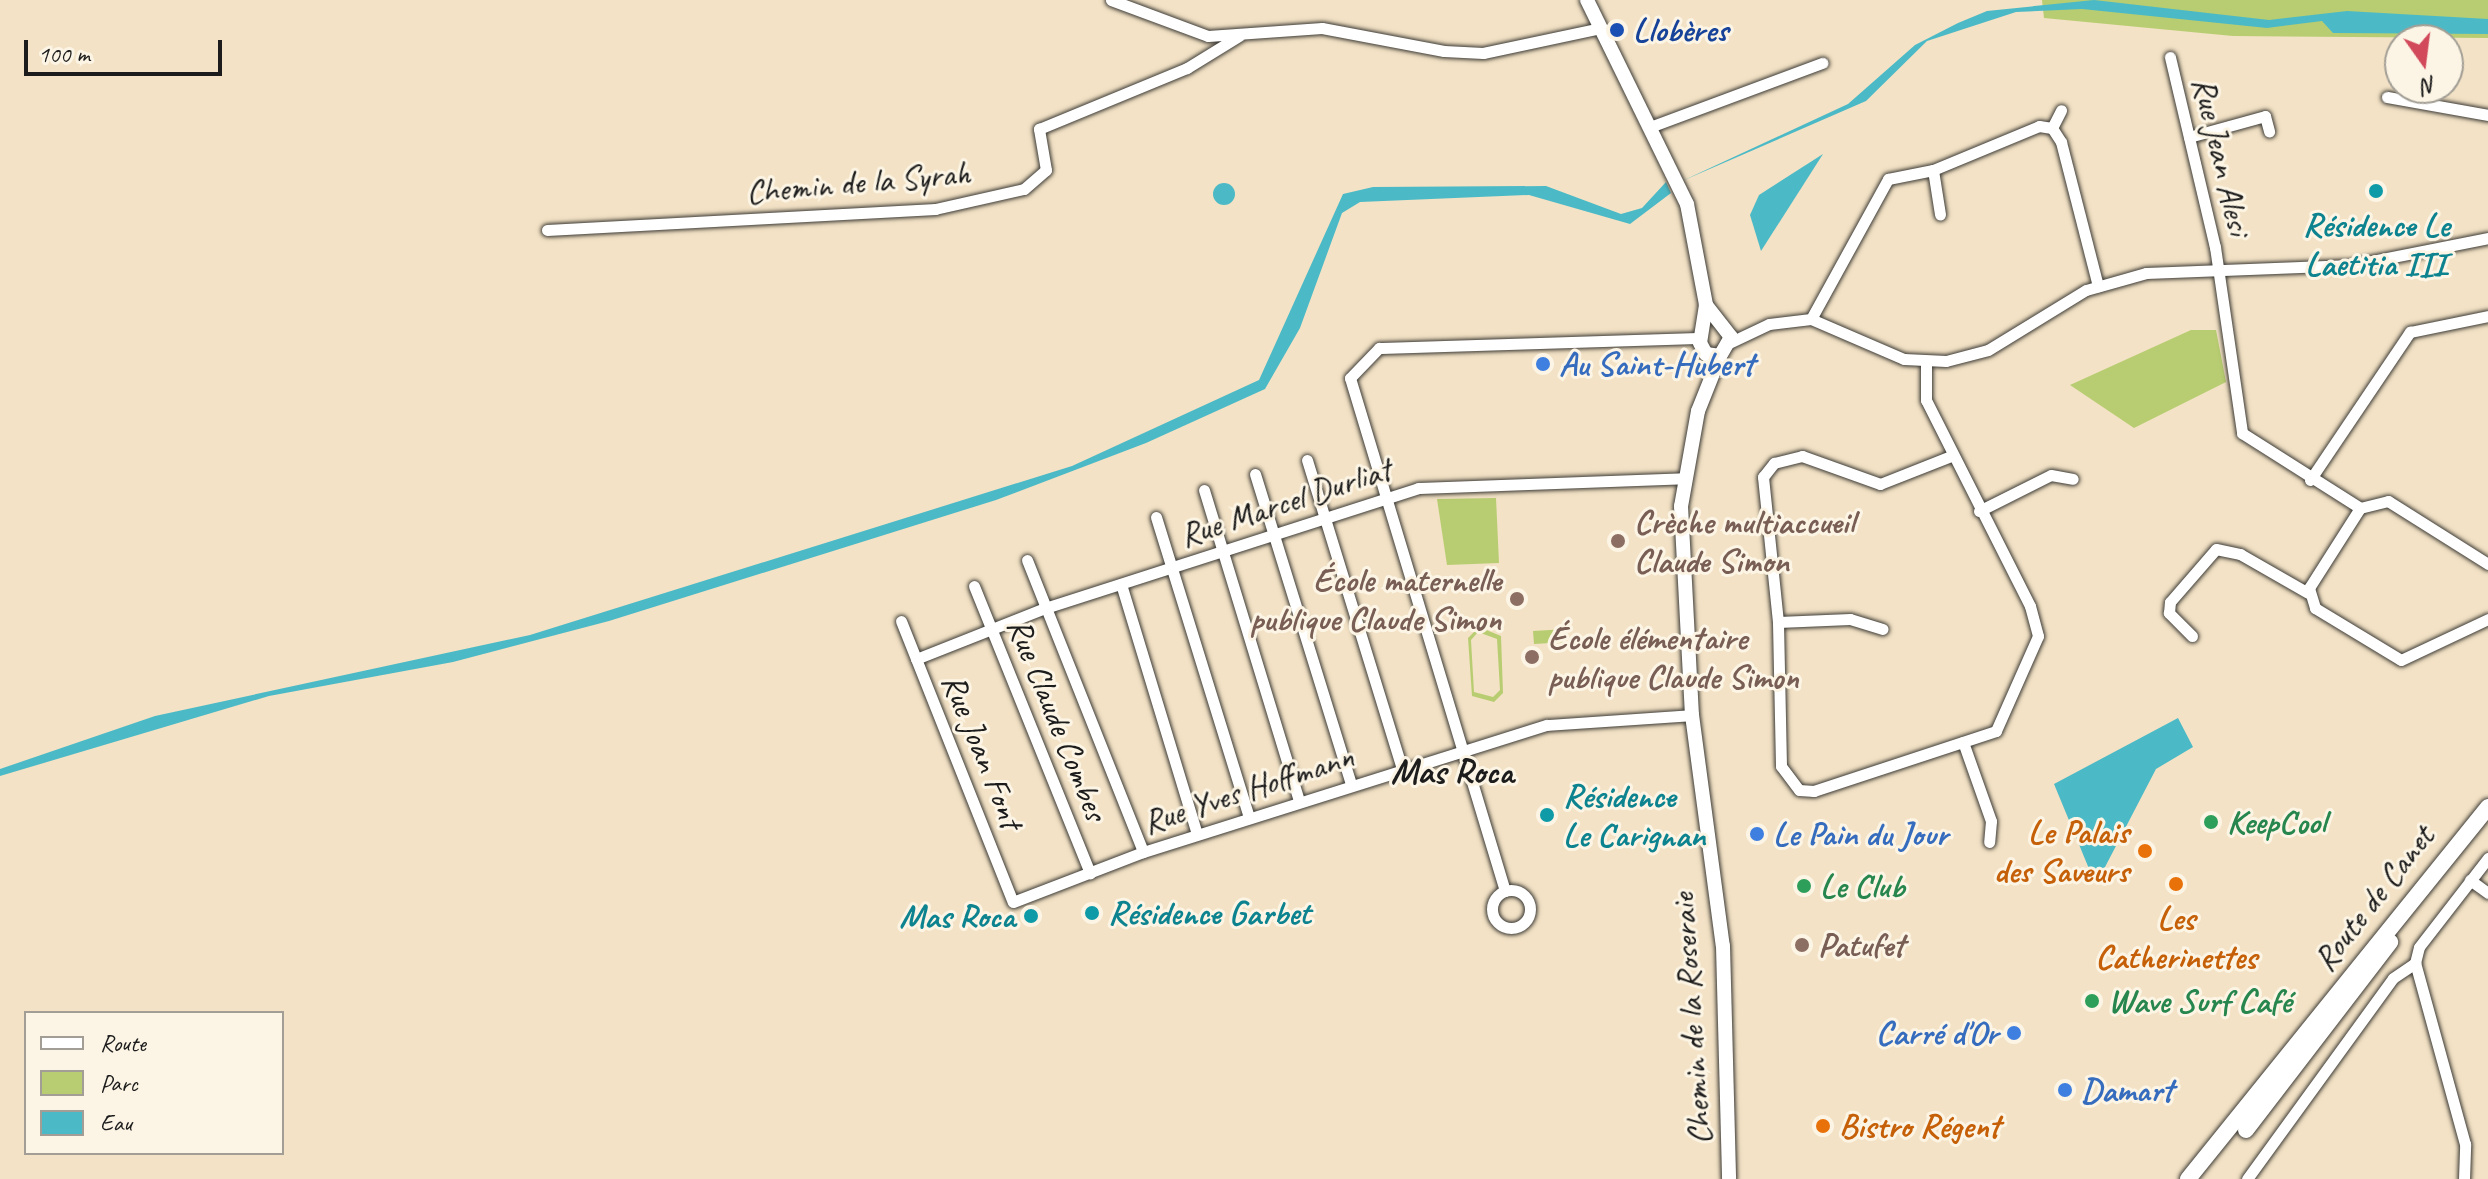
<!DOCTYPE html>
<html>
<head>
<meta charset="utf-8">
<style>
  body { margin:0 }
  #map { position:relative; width:2488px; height:1179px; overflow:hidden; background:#f3e2c5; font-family:Caveat,sans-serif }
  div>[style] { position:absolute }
  .green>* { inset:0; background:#b8cd71 }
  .water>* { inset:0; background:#4cbac6 }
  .round { border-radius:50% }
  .roads { filter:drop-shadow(0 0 2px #3c3a35) drop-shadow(0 0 2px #3c3a35) }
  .minor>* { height:11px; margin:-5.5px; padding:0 5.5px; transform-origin:5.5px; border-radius:5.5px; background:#fff }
  .minor>.ring { margin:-5.5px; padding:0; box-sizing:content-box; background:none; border:11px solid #fff; border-radius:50% }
  .tertiary>* { height:14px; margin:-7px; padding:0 7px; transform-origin:7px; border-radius:7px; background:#fff }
  .secondary>* { height:16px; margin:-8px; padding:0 8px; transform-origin:8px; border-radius:8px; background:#fff }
  .dots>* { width:22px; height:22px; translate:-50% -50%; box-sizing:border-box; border:4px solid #fcf5e5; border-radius:50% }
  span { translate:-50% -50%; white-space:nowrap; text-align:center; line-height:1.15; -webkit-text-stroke:6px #fcf5e5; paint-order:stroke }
  .transit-label { font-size:34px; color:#164399; font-weight:700 }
  .left { translate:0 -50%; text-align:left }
  .street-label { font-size:34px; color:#1c1c1c }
  .culture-label { font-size:34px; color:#0d838f; font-weight:700 }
  .right { translate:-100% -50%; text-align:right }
  .shop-label { font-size:34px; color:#366cbe; font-weight:700 }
  .education-label { font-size:34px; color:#785e54; font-weight:700 }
  .leisure-label { font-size:34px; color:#27864d; font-weight:700 }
  .food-label { font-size:34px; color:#c56008; font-weight:700 }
  .neighbourhood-label { font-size:36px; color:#1c1c1c; font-weight:700 }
  .legend { position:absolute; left:24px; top:1011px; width:260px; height:144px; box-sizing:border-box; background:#fcf5e5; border:2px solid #a29e95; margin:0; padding:10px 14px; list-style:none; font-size:24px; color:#1c1c1c }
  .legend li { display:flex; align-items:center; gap:16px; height:40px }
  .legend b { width:40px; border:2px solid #a29e95 }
  .north { position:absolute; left:2384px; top:24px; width:80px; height:80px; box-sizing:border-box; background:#fcf5e5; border:2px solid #a29e95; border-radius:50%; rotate:166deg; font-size:22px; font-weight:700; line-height:32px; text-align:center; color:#1c1c1c }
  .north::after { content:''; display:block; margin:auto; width:28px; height:36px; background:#d1495b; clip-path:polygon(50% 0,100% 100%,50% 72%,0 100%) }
  .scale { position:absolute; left:24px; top:40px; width:198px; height:36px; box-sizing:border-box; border:4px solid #1c1c1c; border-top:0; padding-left:10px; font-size:24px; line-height:28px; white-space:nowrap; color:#1c1c1c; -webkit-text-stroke:6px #fcf5e5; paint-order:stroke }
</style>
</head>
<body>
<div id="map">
  <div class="green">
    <i style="clip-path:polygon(2042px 0,2488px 0,2488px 38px,2233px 36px,2044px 18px)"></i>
    <i style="clip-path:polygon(2191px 330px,2216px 330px,2226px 382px,2134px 428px,2070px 385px)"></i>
    <i style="clip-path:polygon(1496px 498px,1499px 563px,1447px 565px,1437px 499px)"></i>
    <i style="clip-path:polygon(evenodd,1479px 627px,1501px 636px,1503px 693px,1494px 702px,1472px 696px,1468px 638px,1479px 627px,1478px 632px,1497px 639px,1500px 690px,1493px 697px,1474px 692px,1471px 640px,1478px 632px)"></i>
    <i style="clip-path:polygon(1567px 629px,1567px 642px,1534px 644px,1533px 631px)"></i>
  </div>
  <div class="water">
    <i style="clip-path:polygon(2094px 0,2269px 20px,2347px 11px,2488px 19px,2488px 34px,2333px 33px,2322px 21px,2267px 28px,2082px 9px,2016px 12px,1927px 41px,1866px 101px,1682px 181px,1848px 104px,1915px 45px,1958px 23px,1987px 11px)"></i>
    <i style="clip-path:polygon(1823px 154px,1761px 251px,1750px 215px,1759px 195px)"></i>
    <i style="clip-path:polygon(1666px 182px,1671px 193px,1630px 224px,1529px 195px,1360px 202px,1342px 213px,1300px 328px,1265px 389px,1146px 443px,996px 500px,609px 621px,453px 662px,269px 696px,0 776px,0 769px,155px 716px,530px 635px,1072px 466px,1259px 380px,1343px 194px,1373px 187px,1546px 186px,1621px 214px,1642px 208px)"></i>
    <i class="round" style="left:1213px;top:183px;width:22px;height:22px"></i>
    <i style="clip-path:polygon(2178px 718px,2193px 747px,2156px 769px,2104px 869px,2092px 876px,2054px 784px)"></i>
  </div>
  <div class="roads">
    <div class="minor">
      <i style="left:1111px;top:0;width:103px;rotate:20.4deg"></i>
      <i style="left:1208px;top:36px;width:114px;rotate:-4deg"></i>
      <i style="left:1322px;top:28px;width:124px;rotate:10.7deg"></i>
      <i style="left:1444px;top:51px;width:39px;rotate:3deg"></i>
      <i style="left:1483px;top:53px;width:121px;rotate:-12deg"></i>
      <i style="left:2170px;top:57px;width:195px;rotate:76.7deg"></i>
      <i style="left:2215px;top:247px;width:188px;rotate:81.7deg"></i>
      <i style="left:2242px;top:433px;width:140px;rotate:32.4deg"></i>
      <i style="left:2360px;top:508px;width:29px;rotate:-14deg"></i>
      <i style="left:2388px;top:501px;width:118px;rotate:32.2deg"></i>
      <i style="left:2387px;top:97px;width:103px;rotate:10.1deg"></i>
      <i style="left:1650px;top:127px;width:184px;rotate:-20.4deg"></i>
      <i style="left:2052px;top:128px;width:20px;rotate:-63deg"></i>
      <i style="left:2189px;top:137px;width:79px;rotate:-15.4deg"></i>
      <i style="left:2265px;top:116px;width:16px;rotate:75deg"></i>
      <i style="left:1933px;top:170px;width:45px;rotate:81deg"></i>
      <i style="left:547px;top:230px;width:389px;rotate:-3.1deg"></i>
      <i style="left:935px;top:209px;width:91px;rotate:-12.7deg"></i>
      <i style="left:1024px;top:189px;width:29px;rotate:-41deg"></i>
      <i style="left:1046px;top:170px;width:42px;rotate:-99.7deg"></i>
      <i style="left:1039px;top:129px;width:160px;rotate:-22.4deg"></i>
      <i style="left:1187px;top:68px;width:61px;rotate:-31.6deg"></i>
      <i style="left:1811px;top:319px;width:160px;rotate:-61.2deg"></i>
      <i style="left:1888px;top:179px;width:46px;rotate:-11.3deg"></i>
      <i style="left:1933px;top:170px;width:115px;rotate:-22.5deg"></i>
      <i style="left:2039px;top:126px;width:13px;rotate:9deg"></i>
      <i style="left:2052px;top:128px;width:17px;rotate:57deg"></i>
      <i style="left:2061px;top:142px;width:149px;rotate:75.6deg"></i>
      <i style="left:1731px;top:342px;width:42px;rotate:-25.3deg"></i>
      <i style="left:1769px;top:324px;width:42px;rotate:-6.8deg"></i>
      <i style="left:1811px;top:319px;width:101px;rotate:23.3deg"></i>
      <i style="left:1904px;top:359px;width:42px;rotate:2.7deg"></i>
      <i style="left:1946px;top:361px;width:43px;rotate:-14.7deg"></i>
      <i style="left:1988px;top:350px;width:115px;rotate:-31.5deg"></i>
      <i style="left:2086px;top:290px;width:62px;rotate:-15.8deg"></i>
      <i style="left:2146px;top:273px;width:206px;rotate:-2.2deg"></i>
      <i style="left:2352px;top:265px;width:139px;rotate:-11.2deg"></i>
      <i style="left:1926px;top:361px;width:39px;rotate:90deg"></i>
      <i style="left:1926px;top:400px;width:231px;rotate:63.2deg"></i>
      <i style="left:2030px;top:606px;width:31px;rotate:75deg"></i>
      <i style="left:2038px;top:636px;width:104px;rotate:113.9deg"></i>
      <i style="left:1996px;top:731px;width:192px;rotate:161.8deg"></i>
      <i style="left:1814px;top:791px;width:15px;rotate:-176deg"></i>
      <i style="left:1799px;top:790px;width:30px;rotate:-127deg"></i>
      <i style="left:1781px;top:766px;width:144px;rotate:-91.2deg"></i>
      <i style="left:1778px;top:622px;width:146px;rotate:-95.9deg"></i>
      <i style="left:1763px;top:477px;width:18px;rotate:-52deg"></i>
      <i style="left:1774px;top:463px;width:29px;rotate:-14deg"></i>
      <i style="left:1802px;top:456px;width:83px;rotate:19.7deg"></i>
      <i style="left:1880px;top:484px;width:76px;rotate:-21.5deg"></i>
      <i style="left:1307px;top:460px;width:323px;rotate:72.9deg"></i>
      <i style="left:1255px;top:474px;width:325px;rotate:72.8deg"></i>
      <i style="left:2310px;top:480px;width:179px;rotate:-56deg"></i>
      <i style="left:2410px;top:332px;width:80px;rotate:-11.6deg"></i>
      <i style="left:1204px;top:490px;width:324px;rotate:73deg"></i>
      <i style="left:2360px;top:508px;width:95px;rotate:122.5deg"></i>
      <i style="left:2309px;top:588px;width:21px;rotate:73deg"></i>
      <i style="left:2315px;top:608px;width:100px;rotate:31.2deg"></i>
      <i style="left:2401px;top:660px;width:96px;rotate:-25.2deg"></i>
      <i style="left:1979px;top:511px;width:80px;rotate:-26.6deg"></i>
      <i style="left:2051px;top:475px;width:22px;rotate:10deg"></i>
      <i style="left:1156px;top:517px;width:314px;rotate:72.8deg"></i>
      <i style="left:1027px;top:560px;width:314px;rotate:68.3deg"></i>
      <i style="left:1121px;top:584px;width:261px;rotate:73.1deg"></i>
      <i style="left:974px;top:586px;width:310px;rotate:68deg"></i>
      <i style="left:901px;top:621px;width:302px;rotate:68.3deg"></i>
      <i style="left:1013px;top:902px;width:139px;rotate:-21deg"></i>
      <i style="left:1143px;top:852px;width:423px;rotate:-17.5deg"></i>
      <i style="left:1547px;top:725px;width:145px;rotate:-3.9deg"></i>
      <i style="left:1778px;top:622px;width:72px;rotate:-2.4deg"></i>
      <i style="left:1850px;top:619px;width:34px;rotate:17deg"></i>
      <i style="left:2192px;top:636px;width:33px;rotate:-135deg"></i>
      <i style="left:2169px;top:613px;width:11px;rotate:-85deg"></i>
      <i style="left:2170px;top:602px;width:70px;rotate:-49deg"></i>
      <i style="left:2216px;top:549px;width:25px;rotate:12deg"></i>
      <i style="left:2240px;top:554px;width:78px;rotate:29.8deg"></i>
      <i style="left:916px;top:659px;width:139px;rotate:-21.6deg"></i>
      <i style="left:1045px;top:608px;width:392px;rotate:-17.8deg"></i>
      <i style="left:1418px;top:488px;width:268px;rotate:-2.1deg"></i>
      <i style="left:1963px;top:742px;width:84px;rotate:70.5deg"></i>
      <i style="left:1991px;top:821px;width:21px;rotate:95deg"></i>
      <i style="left:2470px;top:880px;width:22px;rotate:36deg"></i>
      <i class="ring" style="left:1492px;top:890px;width:27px;height:27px"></i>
      <i style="left:1505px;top:891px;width:536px;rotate:-106.81deg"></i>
      <i style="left:1350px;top:378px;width:42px;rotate:-46deg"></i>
      <i style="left:1379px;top:348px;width:321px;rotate:-1.8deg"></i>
      <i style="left:2247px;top:1179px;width:248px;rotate:-54deg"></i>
      <i style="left:2393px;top:978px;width:27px;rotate:-34deg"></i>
      <i style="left:2464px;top:1179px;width:35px;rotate:-88deg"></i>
      <i style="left:2465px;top:1144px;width:188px;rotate:-105.4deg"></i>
      <i style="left:2415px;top:963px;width:16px;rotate:-76deg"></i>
      <i style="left:2419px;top:947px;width:113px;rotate:-52.2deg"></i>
    </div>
    <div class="tertiary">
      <i style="left:1587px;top:0;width:227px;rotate:63.9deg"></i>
      <i style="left:1687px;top:204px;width:103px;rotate:79.3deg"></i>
      <i style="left:1706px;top:305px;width:38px;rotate:99deg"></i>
      <i style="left:1700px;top:343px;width:13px;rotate:61deg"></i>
      <i style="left:1706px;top:354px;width:14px;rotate:8deg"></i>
      <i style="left:1720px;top:356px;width:22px;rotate:-60deg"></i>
      <i style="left:1731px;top:337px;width:41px;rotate:-128deg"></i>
      <i style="left:1720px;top:356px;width:59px;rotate:111.8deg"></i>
      <i style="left:1698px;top:411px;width:97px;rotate:100.1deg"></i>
      <i style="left:1681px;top:506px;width:209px;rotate:87deg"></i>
      <i style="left:1692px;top:715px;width:233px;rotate:82.4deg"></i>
      <i style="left:1723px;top:946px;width:233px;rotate:88.5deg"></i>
    </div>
    <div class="secondary">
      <i style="left:2246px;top:1130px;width:237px;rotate:-52.5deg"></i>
      <i style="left:2188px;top:1179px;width:478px;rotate:-51.1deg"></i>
    </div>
  </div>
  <div class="dots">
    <i style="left:1617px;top:30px;background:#1a4fb4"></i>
    <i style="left:2376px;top:191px;background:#0f9aa8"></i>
    <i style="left:1543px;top:364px;background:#3f7fe0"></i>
    <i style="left:1618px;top:541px;background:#8d6e63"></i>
    <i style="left:1517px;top:599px;background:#8d6e63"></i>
    <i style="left:1532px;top:657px;background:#8d6e63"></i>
    <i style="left:1547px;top:815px;background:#0f9aa8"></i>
    <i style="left:2211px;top:822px;background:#2e9e5b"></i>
    <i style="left:1757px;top:834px;background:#3f7fe0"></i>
    <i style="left:2145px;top:851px;background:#e8710a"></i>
    <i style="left:2176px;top:884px;background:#e8710a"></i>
    <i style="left:1804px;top:886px;background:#2e9e5b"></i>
    <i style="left:1092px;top:913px;background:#0f9aa8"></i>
    <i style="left:1031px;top:916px;background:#0f9aa8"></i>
    <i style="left:1802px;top:945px;background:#8d6e63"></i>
    <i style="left:2092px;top:1001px;background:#2e9e5b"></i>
    <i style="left:2014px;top:1033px;background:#3f7fe0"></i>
    <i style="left:2065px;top:1090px;background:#3f7fe0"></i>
    <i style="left:1823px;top:1126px;background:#e8710a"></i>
  </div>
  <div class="transit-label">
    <span class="left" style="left:1633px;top:30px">Llobères</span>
  </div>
  <div class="street-label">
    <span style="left:2222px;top:156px;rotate:77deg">Rue Jean Alesi</span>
    <span style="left:858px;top:182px;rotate:-5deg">Chemin de la Syrah</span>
    <span style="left:1285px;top:502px;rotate:-18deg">Rue Marcel Durliat</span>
    <span style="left:1058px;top:719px;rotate:68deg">Rue Claude Combes</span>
    <span style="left:983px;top:751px;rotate:68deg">Rue Joan Font</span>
    <span style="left:1248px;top:789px;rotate:-18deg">Rue Yves Hoffmann</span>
    <span style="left:2373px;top:898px;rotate:-52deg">Route de Canet</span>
    <span style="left:1691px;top:1019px;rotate:-94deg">Chemin de la Roseraie</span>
  </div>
  <div class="culture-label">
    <span style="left:2376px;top:244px">Résidence Le<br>Laetitia III</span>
    <span class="left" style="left:1563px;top:815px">Résidence<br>Le Carignan</span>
    <span class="left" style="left:1108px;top:913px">Résidence Garbet</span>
    <span class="right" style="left:1015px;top:916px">Mas Roca</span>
  </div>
  <div class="shop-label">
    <span class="left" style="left:1559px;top:364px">Au Saint-Hubert</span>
    <span class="left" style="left:1773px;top:834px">Le Pain du Jour</span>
    <span class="right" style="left:1998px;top:1033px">Carré d'Or</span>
    <span class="left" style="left:2081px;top:1090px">Damart</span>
  </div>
  <div class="education-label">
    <span class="left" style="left:1634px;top:541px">Crèche multiaccueil<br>Claude Simon</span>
    <span class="right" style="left:1501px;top:599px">École maternelle<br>publique Claude Simon</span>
    <span class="left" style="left:1548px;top:657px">École élémentaire<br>publique Claude Simon</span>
    <span class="left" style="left:1818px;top:945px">Patufet</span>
  </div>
  <div class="leisure-label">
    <span class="left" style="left:2227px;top:822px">KeepCool</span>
    <span class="left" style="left:1820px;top:886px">Le Club</span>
    <span class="left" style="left:2108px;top:1001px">Wave Surf Café</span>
  </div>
  <div class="food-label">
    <span class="right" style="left:2129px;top:851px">Le Palais<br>des Saveurs</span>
    <span style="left:2176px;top:937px">Les<br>Catherinettes</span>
    <span class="left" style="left:1839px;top:1126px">Bistro Régent</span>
  </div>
  <div class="neighbourhood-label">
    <span style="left:1452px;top:772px">Mas Roca</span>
  </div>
  <ul class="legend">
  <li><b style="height:10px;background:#fff"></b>Route</li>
  <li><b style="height:22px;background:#b8cd71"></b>Parc</li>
  <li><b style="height:22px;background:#4cbac6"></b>Eau</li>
  </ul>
  <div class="north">N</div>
  <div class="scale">100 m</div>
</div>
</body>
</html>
